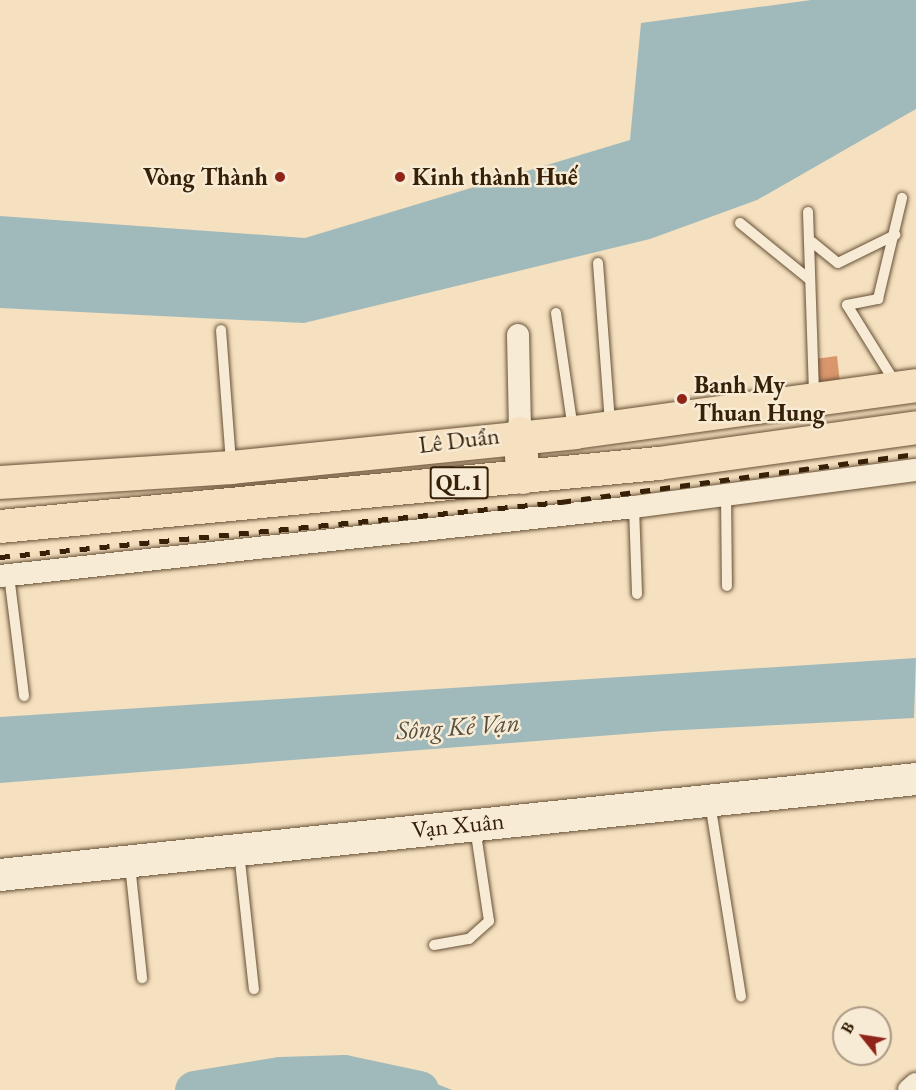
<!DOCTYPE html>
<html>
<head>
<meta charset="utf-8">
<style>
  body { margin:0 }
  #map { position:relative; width:916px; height:1090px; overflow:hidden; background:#f5e0bf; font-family:"EB Garamond",serif }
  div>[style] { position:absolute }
  .water>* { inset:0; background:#a0babc }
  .river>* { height:39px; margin:-19.5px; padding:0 19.5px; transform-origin:19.5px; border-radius:19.5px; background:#a0babc }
  .building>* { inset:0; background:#d9966c }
  .roads { filter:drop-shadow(0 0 2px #665036) drop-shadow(0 0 2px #665036) }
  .lane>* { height:10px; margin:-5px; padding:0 5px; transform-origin:5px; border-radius:5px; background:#f8ebd5 }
  .street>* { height:22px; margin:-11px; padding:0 11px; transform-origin:11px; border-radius:11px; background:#f8ebd5 }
  .secondary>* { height:32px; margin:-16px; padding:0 16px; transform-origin:16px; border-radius:16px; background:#f8ebd5 }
  .primary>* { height:33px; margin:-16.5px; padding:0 16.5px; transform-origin:16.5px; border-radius:16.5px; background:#f5e0bf }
  .highway>* { height:33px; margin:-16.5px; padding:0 16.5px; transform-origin:16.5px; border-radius:16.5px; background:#f5e0bf }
  .rail>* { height:4.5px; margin-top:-2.25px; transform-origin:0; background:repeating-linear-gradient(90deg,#372008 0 10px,transparent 0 20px) }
  .dots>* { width:16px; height:16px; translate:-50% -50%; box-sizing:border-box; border:3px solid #f8ebd5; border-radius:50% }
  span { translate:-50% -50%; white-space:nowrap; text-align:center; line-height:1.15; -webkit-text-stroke:5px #f8ebd5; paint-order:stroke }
  .shield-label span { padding:2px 4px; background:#f8ebd5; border:2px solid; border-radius:4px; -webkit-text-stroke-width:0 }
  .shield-label { font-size:22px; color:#372008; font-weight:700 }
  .poi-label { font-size:24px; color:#372008; font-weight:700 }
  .right { translate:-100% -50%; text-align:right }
  .left { translate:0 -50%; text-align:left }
  .street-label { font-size:24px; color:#372008 }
  .water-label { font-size:26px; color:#564e3e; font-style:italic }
  .north { position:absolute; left:832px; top:1006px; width:60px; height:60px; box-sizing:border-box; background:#f8ebd5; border:2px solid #ab9a83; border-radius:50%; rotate:300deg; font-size:16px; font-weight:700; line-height:24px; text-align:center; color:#372008 }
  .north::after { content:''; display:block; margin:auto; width:21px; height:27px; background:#8f2418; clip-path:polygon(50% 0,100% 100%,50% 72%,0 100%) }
</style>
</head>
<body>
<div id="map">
  <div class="water">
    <i style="clip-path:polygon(811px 0,916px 0,916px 109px,757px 200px,650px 239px,304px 323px,0 308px,0 216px,305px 238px,630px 140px,641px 23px)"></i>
    <i style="clip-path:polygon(916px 658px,914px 718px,663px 731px,0 783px,0 717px)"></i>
    <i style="clip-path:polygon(427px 1080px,452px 1090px,405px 1090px,392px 1082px)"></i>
  </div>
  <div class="river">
    <i style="left:194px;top:1090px;width:87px;rotate:-9.2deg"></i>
    <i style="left:280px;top:1076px;width:64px;rotate:-1.8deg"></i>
    <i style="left:344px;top:1074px;width:77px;rotate:12deg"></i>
  </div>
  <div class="building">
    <i style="clip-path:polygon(837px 356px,840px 383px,821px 393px,815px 359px)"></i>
  </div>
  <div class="roads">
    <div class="lane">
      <i style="left:808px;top:212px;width:183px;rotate:88.1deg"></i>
      <i style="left:740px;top:223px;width:89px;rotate:39.1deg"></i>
      <i style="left:812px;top:242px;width:33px;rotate:39deg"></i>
      <i style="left:838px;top:263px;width:64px;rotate:-26.2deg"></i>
      <i style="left:598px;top:263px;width:161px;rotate:85.7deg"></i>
      <i style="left:556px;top:313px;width:117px;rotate:81.7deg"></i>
      <i style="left:221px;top:330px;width:134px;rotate:85.7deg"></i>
      <i style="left:896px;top:384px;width:93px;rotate:-121.8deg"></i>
      <i style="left:847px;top:305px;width:32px;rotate:-11deg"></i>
      <i style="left:878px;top:299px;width:104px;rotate:-76.6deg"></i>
      <i style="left:726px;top:495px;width:91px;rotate:89.4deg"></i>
      <i style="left:634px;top:507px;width:87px;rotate:88deg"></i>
      <i style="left:9px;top:575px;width:122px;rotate:82.9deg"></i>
      <i style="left:710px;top:803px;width:196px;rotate:80.9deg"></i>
      <i style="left:239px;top:852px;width:138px;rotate:83.8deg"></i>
      <i style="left:130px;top:865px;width:114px;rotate:83.9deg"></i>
      <i style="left:434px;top:945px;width:36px;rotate:-10deg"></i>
      <i style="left:469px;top:939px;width:27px;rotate:-42deg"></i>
      <i style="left:489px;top:921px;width:95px;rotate:-98.5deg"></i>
    </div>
    <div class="street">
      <i style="left:518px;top:335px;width:98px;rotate:88.8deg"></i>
      <i style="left:0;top:576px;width:638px;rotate:-6.21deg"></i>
      <i style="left:634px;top:507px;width:284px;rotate:-7.5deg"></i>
      <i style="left:909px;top:1090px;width:9px;rotate:-41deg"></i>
    </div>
    <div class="secondary">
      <i style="left:0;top:875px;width:921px;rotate:-5.98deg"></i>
    </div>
    <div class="primary">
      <i style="left:0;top:482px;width:231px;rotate:-3.7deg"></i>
      <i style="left:231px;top:467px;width:345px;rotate:-5.8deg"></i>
      <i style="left:574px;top:432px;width:345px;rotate:-7.8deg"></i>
      <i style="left:0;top:526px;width:661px;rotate:-5.47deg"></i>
      <i style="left:658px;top:463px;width:260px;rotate:-7.9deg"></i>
    </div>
    <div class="highway">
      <i style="left:520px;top:433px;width:44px;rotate:87.4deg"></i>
    </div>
  </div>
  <div class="rail">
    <i style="left:0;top:557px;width:564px;rotate:-5.6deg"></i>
    <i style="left:561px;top:502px;width:358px;rotate:-7.7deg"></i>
  </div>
  <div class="dots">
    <i style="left:280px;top:177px;background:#8f2418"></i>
    <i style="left:400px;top:177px;background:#8f2418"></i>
    <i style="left:682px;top:399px;background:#8f2418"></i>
  </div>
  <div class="shield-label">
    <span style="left:459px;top:483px">QL.1</span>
  </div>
  <div class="poi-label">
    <span class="right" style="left:268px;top:177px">Vòng Thành</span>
    <span class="left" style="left:412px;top:177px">Kinh thành Huế</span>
    <span class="left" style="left:694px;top:399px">Banh My<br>Thuan Hung</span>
  </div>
  <div class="street-label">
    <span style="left:459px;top:440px;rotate:-7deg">Lê Duẩn</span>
    <span style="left:458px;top:825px;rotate:-6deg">Vạn Xuân</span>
  </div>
  <div class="water-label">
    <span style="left:458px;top:727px;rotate:-4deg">Sông Kẻ Vạn</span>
  </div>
  <div class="north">B</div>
</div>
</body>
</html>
